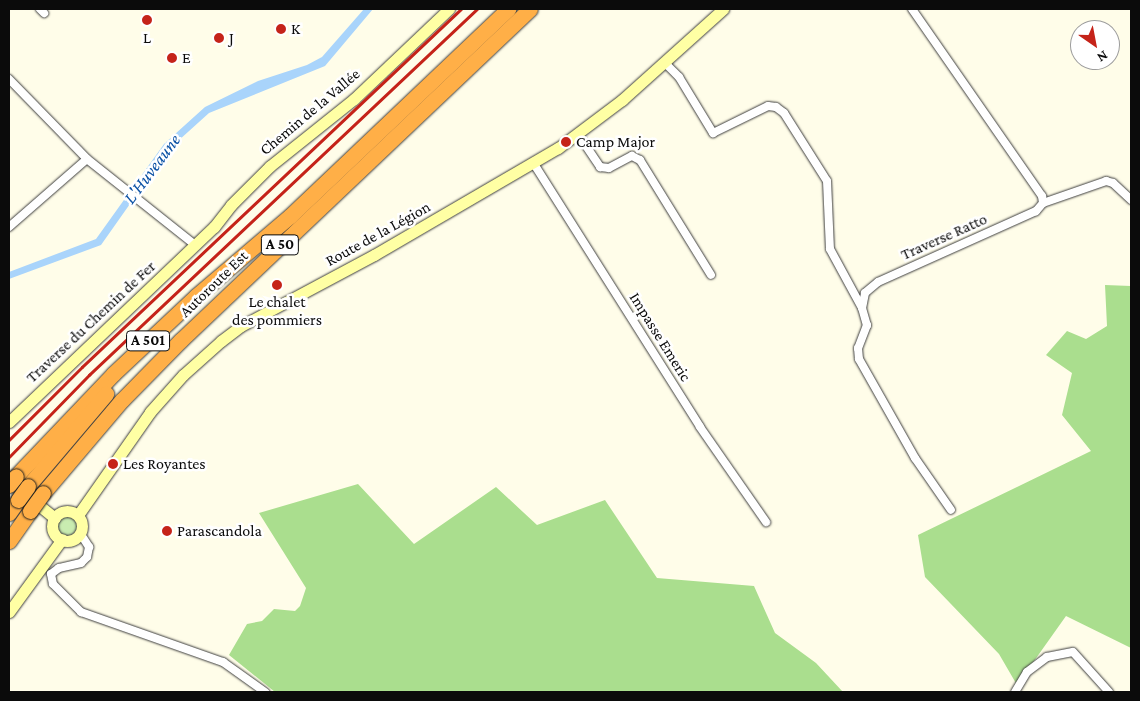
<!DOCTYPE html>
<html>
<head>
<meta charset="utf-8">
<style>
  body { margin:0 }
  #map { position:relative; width:1140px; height:701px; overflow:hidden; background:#fffde9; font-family:"Crimson Pro",serif }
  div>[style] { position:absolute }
  .green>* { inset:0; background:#c9ecb0 }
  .round { border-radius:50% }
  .forest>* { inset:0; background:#aade8e }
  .water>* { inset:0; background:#a9d4fb }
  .roads { filter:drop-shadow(0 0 1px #3e3e3e) drop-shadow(0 0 1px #3e3e3e) }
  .street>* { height:8px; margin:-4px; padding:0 4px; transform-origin:4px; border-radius:4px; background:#fff }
  .secondary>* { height:11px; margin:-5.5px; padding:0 5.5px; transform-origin:5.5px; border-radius:5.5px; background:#ffffa4 }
  .secondary>.ring { margin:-5.5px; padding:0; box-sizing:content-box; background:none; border:11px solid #ffffa4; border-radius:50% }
  .highway>* { height:15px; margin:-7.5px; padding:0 7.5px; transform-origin:7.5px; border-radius:7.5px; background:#ffaf47 }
  .rail>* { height:2.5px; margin:-1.25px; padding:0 1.25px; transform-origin:1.25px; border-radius:1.25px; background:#c52319 }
  .bridges { filter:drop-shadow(0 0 1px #1c1c1c) drop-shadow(0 0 1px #1c1c1c) }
  .highway-bridge>* { height:15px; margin:-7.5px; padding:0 7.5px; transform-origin:7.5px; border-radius:7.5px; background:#ffaf47 }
  .dots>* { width:14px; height:14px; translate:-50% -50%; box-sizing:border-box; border:2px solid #fff; border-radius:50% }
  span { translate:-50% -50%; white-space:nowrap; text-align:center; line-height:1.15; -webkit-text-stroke:5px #fff; paint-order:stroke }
  .shield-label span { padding:1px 4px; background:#fff; border:1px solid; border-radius:4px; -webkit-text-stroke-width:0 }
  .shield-label { font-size:15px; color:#0b0b0b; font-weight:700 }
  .poi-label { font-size:16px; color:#0b0b0b }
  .left { translate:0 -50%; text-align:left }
  .street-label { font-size:16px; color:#0b0b0b }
  .water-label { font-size:18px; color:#0c52a5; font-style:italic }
  .frame { position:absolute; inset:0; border:10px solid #0b0b0b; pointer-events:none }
  .north { position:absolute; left:1070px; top:20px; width:50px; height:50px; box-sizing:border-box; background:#fff; border:1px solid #9d9d9d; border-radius:50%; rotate:147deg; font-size:14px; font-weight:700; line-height:20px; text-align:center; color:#0b0b0b }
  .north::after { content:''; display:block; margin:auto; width:18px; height:22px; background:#c52319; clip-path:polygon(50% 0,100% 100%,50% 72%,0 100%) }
</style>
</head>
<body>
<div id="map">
  <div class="green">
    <i class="round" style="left:57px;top:516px;width:20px;height:20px"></i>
  </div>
  <div class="forest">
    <i style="clip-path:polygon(1105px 285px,1131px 286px,1131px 648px,1066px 616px,1017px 685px,999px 654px,925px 577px,918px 535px,1091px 451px,1062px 415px,1072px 373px,1046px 355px,1067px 331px,1086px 339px,1107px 326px)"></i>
    <i style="clip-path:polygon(358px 484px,414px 544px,496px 487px,537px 525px,605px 500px,657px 578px,754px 586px,775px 633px,816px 663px,843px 692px,275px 692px,229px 655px,247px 624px,262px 621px,274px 609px,295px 611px,300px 606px,306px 588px,259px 513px)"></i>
  </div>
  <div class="water">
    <i style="clip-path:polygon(364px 9px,373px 9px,325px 66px,209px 113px,168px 150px,101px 245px,9px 279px,9px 272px,96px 239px,164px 144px,205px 107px,258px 81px,307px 65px,322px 57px)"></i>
  </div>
  <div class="roads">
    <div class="street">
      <i style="left:40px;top:9px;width:6px;rotate:45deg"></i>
      <i style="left:912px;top:9px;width:228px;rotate:55.2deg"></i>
      <i style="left:1042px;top:196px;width:7px;rotate:82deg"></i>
      <i style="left:1043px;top:203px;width:11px;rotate:131deg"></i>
      <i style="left:1036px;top:211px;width:173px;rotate:155.8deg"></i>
      <i style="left:878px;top:282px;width:17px;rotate:140deg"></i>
      <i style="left:865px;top:293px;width:15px;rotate:101deg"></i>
      <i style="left:862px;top:308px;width:18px;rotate:74deg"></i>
      <i style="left:867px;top:325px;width:25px;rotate:111deg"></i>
      <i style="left:858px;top:348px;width:11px;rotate:85deg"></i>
      <i style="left:859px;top:359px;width:114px;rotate:60.5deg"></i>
      <i style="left:915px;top:458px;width:63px;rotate:55.3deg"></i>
      <i style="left:665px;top:63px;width:20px;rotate:45deg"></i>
      <i style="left:679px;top:77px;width:66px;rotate:58.7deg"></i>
      <i style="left:713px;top:133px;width:61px;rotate:-26.1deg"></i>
      <i style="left:768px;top:106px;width:8px;rotate:7deg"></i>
      <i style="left:776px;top:107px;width:10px;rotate:37deg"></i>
      <i style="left:784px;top:113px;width:80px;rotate:57.7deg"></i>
      <i style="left:827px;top:181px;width:68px;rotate:87.5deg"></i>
      <i style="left:830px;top:249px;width:67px;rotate:61.5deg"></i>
      <i style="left:9px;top:79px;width:112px;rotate:45.7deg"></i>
      <i style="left:87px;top:159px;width:138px;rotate:38.5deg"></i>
      <i style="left:578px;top:134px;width:40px;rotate:56deg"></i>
      <i style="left:600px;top:167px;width:9px;rotate:6deg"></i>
      <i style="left:609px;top:168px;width:26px;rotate:-28deg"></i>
      <i style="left:632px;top:156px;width:9px;rotate:27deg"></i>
      <i style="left:640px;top:160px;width:135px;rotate:58.3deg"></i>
      <i style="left:534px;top:164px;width:311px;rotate:57.7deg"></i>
      <i style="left:700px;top:427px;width:116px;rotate:55.2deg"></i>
      <i style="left:1043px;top:203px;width:67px;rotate:-19.2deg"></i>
      <i style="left:1106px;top:181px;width:7px;rotate:16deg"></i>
      <i style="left:1113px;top:183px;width:25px;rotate:43deg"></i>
      <i style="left:9px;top:227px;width:103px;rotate:-41.1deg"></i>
      <i style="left:80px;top:533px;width:17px;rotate:57deg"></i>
      <i style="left:89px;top:547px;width:10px;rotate:101deg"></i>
      <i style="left:87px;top:557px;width:8px;rotate:135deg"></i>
      <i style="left:81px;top:563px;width:23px;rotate:167deg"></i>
      <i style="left:59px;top:568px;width:10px;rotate:143deg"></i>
      <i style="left:51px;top:574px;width:10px;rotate:79deg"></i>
      <i style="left:53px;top:584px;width:40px;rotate:45deg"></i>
      <i style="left:81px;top:612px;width:151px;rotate:19.4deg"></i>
      <i style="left:223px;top:662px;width:52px;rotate:35.5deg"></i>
      <i style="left:1015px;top:692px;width:23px;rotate:-59deg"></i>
      <i style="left:1027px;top:672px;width:25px;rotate:-37deg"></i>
      <i style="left:1047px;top:657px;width:26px;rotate:-11deg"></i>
      <i style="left:1073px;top:652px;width:54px;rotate:48deg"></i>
    </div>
    <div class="secondary">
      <i style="left:9px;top:422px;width:283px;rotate:-43.6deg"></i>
      <i style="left:214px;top:227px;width:28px;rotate:-52deg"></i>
      <i style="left:231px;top:205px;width:55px;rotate:-45deg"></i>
      <i style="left:270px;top:166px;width:107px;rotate:-38.6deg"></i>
      <i style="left:354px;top:99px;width:131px;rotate:-43.5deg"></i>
      <i style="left:30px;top:498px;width:32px;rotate:39deg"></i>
      <i class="ring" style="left:52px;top:511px;width:19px;height:19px"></i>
      <i style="left:78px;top:515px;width:126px;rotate:-55deg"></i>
      <i style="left:150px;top:412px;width:50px;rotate:-48.3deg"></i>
      <i style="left:183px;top:375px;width:51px;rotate:-41.8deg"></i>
      <i style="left:221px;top:341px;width:25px;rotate:-37deg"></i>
      <i style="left:241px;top:326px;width:151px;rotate:-28.1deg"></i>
      <i style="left:374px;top:255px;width:213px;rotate:-30.2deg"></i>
      <i style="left:558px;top:148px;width:80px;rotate:-36.9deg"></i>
      <i style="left:622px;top:100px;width:136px;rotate:-42deg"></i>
      <i style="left:9px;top:612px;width:90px;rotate:-54deg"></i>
    </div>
    <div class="highway">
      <i style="left:16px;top:476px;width:141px;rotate:-46.4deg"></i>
      <i style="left:113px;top:374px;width:114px;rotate:-43.2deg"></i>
      <i style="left:196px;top:296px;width:123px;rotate:-40.4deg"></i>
      <i style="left:290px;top:216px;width:301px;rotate:-43.5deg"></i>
      <i style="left:28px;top:486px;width:121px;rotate:-49.7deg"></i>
      <i style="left:43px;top:493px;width:122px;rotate:-49.7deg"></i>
      <i style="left:122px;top:400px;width:84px;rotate:-45.5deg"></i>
      <i style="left:181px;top:340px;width:481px;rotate:-43.5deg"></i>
      <i style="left:9px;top:513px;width:16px;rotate:-55deg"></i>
      <i style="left:9px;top:541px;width:37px;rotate:-55deg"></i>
    </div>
  </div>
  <div class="rail">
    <i style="left:9px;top:440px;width:103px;rotate:-45deg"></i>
    <i style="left:82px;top:367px;width:521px;rotate:-43.37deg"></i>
    <i style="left:9px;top:457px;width:115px;rotate:-45.7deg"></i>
    <i style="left:89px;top:375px;width:533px;rotate:-43.33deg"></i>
  </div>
  <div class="bridges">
    <div class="highway-bridge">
      <i style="left:9px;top:485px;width:11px;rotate:-52deg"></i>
      <i style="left:18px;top:500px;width:17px;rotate:-54deg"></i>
      <i style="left:30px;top:511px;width:22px;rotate:-54deg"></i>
    </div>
  </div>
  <div class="dots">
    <i style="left:147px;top:20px;background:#c52319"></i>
    <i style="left:281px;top:29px;background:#c52319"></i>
    <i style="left:219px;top:38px;background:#c52319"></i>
    <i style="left:172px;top:58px;background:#c52319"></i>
    <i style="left:566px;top:142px;background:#c52319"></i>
    <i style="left:277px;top:285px;background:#c52319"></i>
    <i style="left:113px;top:464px;background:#c52319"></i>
    <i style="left:167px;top:531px;background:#c52319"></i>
  </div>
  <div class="shield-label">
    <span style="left:280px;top:245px">A 50</span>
    <span style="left:148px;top:341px">A 501</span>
  </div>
  <div class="poi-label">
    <span class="left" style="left:291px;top:29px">K</span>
    <span style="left:147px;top:38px">L</span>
    <span class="left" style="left:229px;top:38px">J</span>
    <span class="left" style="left:182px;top:58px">E</span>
    <span class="left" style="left:576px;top:142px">Camp Major</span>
    <span style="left:277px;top:311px">Le chalet<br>des pommiers</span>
    <span class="left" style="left:123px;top:464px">Les Royantes</span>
    <span class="left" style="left:177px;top:531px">Parascandola</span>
  </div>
  <div class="street-label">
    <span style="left:310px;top:112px;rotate:-40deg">Chemin de la Vallée</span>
    <span style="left:378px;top:234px;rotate:-29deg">Route de la Légion</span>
    <span style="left:944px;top:237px;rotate:-24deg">Traverse Ratto</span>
    <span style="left:214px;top:284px;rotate:-44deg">Autoroute Est</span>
    <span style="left:91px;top:322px;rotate:-43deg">Traverse du Chemin de Fer</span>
    <span style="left:660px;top:337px;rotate:58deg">Impasse Emeric</span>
  </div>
  <div class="water-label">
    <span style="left:152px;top:169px;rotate:-53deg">L'Huveaune</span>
  </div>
  <div class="frame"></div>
  <div class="north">N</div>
</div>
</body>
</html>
